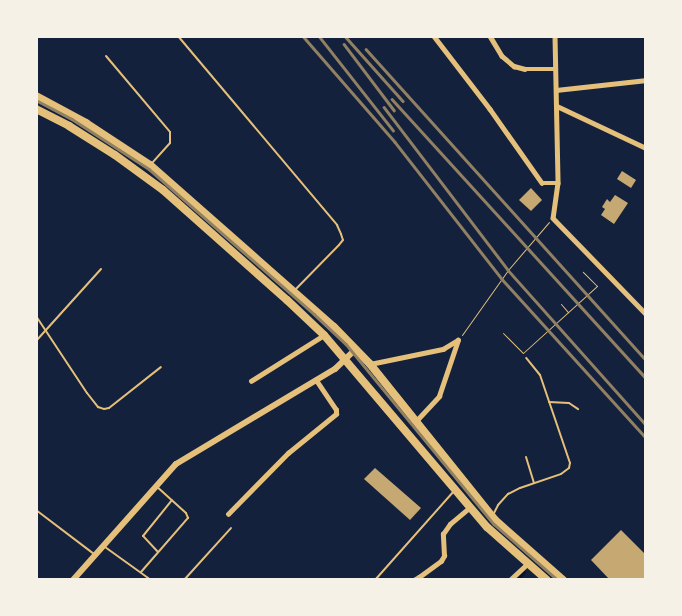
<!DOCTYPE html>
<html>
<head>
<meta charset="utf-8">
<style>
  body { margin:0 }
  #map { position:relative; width:682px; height:616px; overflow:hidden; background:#14213d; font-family:Ubuntu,sans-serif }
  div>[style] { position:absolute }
  .stream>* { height:2.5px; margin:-1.25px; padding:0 1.25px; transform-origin:1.25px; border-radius:1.25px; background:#0b132b }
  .building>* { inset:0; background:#c6a872 }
  .path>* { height:1px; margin:-0.5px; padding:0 0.5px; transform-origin:0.5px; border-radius:0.5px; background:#e5c07b }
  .service>* { height:2px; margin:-1px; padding:0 1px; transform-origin:1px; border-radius:1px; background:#e5c07b }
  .minor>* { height:4.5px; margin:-2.25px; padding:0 2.25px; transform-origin:2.25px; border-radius:2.25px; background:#e5c07b }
  .secondary>* { height:6px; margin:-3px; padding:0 3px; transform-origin:3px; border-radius:3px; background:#e5c07b }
  .trunk>* { height:8px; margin:-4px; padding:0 4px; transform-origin:4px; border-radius:4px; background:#e5c07b }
  .rail>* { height:2.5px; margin:-1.25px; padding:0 1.25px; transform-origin:1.25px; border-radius:1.25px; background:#918062 }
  span { translate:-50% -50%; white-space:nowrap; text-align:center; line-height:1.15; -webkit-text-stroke:4px #f6f1e7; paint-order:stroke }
  .frame { position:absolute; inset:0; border:38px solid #f6f1e7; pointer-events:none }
</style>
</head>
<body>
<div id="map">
  <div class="stream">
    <i style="left:517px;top:580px;width:11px;rotate:-49deg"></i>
  </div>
  <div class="building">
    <i style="clip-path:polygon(622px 171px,636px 180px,631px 188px,617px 179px)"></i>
    <i style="clip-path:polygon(531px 188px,542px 200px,531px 211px,519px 200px)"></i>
    <i style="clip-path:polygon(615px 195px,628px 203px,614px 224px,601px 215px,605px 209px,602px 207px,607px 199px,610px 202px)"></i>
    <i style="clip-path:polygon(375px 468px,421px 508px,410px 520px,364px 479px)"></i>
    <i style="clip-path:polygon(621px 530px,646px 555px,646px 580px,610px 580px,591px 560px)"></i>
  </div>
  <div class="path">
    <i style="left:561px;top:304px;width:11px;rotate:49deg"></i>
    <i style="left:503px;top:333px;width:28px;rotate:45deg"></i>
    <i style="left:523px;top:353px;width:100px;rotate:-42.2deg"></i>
    <i style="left:597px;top:286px;width:20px;rotate:-135deg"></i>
    <i style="left:462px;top:335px;width:80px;rotate:-54.7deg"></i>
    <i style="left:508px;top:270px;width:63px;rotate:-49.5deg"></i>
  </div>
  <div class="service">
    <i style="left:178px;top:36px;width:247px;rotate:49.9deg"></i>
    <i style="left:337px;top:225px;width:10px;rotate:66deg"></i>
    <i style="left:341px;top:234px;width:6px;rotate:72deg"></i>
    <i style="left:343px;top:240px;width:6px;rotate:129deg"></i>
    <i style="left:339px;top:245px;width:63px;rotate:134.4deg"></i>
    <i style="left:106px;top:56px;width:99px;rotate:49.9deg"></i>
    <i style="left:170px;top:132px;width:11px;rotate:90deg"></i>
    <i style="left:170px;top:143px;width:27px;rotate:132deg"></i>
    <i style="left:36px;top:316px;width:92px;rotate:56.5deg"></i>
    <i style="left:87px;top:393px;width:18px;rotate:52deg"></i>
    <i style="left:98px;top:407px;width:6px;rotate:18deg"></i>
    <i style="left:104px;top:409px;width:5px;rotate:-11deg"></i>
    <i style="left:109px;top:408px;width:66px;rotate:-38.3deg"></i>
    <i style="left:36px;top:341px;width:97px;rotate:-47.9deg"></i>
    <i style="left:549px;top:402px;width:20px;rotate:3deg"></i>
    <i style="left:569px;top:403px;width:11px;rotate:34deg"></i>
    <i style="left:526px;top:457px;width:27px;rotate:73deg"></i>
    <i style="left:36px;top:510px;width:73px;rotate:37.2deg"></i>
    <i style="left:493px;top:515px;width:11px;rotate:-63deg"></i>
    <i style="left:498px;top:505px;width:15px;rotate:-48deg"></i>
    <i style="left:508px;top:494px;width:13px;rotate:-27deg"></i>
    <i style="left:520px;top:488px;width:43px;rotate:-18.9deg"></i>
    <i style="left:561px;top:474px;width:10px;rotate:-37deg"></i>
    <i style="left:569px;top:468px;width:5px;rotate:-79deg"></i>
    <i style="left:570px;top:463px;width:93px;rotate:-108.8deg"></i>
    <i style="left:540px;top:375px;width:22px;rotate:-129deg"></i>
    <i style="left:105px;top:547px;width:57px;rotate:35.7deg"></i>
    <i style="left:158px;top:552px;width:22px;rotate:-133deg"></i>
    <i style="left:143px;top:536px;width:46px;rotate:-51.1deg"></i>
    <i style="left:141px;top:572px;width:72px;rotate:-49deg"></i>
    <i style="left:188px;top:518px;width:5px;rotate:-112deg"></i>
    <i style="left:186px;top:513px;width:38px;rotate:-138deg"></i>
    <i style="left:184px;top:580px;width:70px;rotate:-47.9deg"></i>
    <i style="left:375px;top:580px;width:118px;rotate:-48.4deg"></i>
  </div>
  <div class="minor">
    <i style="left:434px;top:36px;width:92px;rotate:52.5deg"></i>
    <i style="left:490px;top:109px;width:90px;rotate:54.9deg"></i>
    <i style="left:542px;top:183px;width:16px"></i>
    <i style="left:490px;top:36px;width:23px;rotate:59deg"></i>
    <i style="left:502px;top:56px;width:16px;rotate:40deg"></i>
    <i style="left:514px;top:66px;width:11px;rotate:15deg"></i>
    <i style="left:525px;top:69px;width:31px"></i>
    <i style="left:555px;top:36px;width:147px;rotate:88.8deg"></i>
    <i style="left:558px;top:183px;width:35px;rotate:98deg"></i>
    <i style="left:553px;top:218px;width:134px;rotate:45.9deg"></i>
    <i style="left:556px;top:90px;width:91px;rotate:-6.3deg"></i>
    <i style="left:557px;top:106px;width:98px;rotate:25.3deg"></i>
    <i style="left:370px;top:364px;width:75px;rotate:-11.6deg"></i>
    <i style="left:443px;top:349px;width:17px;rotate:-31deg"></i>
    <i style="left:251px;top:381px;width:86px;rotate:-32.2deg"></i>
    <i style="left:416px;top:421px;width:34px;rotate:-47deg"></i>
    <i style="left:439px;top:396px;width:59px;rotate:-71.3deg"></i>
    <i style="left:228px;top:514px;width:86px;rotate:-45.5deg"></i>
    <i style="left:288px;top:453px;width:62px;rotate:-39.1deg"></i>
    <i style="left:336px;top:414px;width:4px;rotate:-90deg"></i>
    <i style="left:336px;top:410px;width:36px;rotate:-124deg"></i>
    <i style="left:419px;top:577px;width:27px;rotate:-36deg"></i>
    <i style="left:441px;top:561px;width:6px;rotate:-59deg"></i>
    <i style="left:444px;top:556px;width:22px;rotate:-93deg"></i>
    <i style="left:443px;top:534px;width:12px;rotate:-55deg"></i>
    <i style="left:450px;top:524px;width:26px;rotate:-40deg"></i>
    <i style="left:414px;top:580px;width:6px;rotate:-31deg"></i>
    <i style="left:419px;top:577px;width:4px;rotate:56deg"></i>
    <i style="left:510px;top:580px;width:25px;rotate:-43deg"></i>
  </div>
  <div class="secondary">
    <i style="left:73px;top:580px;width:155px;rotate:-48.4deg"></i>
    <i style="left:176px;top:464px;width:185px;rotate:-30.9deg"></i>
    <i style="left:335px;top:369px;width:29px;rotate:-44deg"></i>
  </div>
  <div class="trunk">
    <i style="left:36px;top:96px;width:57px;rotate:28.4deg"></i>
    <i style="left:86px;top:123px;width:77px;rotate:33.3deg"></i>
    <i style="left:150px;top:165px;width:245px;rotate:41.4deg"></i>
    <i style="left:334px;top:327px;width:52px;rotate:45.8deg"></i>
    <i style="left:370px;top:364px;width:200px;rotate:51.3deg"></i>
    <i style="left:495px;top:520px;width:91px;rotate:41.4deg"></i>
    <i style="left:36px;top:109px;width:37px;rotate:27deg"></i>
    <i style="left:69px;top:126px;width:54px;rotate:32.2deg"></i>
    <i style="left:115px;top:155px;width:59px;rotate:36.1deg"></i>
    <i style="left:163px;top:190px;width:166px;rotate:41.6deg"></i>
    <i style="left:287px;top:300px;width:51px;rotate:43.4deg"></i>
    <i style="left:324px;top:335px;width:252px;rotate:49.7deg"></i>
    <i style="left:487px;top:527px;width:80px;rotate:41.5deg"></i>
  </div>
  <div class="rail">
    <i style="left:303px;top:36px;width:140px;rotate:49deg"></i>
    <i style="left:395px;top:142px;width:174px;rotate:52deg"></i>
    <i style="left:502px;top:279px;width:215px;rotate:47.8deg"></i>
    <i style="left:319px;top:36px;width:120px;rotate:51.8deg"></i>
    <i style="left:345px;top:36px;width:87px;rotate:48.3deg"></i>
    <i style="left:344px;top:44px;width:83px;rotate:52.9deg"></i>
    <i style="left:366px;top:49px;width:418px;rotate:48deg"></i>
    <i style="left:392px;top:99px;width:377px;rotate:47.7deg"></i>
    <i style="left:36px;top:100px;width:41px;rotate:27.8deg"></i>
    <i style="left:72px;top:119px;width:92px;rotate:33deg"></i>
    <i style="left:149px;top:169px;width:220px;rotate:41.3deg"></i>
    <i style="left:314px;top:314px;width:44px;rotate:43.2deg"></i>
    <i style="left:346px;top:344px;width:233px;rotate:50.6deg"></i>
    <i style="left:494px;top:524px;width:85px;rotate:41.2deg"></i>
    <i style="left:384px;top:107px;width:205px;rotate:52.7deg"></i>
    <i style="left:508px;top:270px;width:208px;rotate:48.3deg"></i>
  </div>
  <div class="frame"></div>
</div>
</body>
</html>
